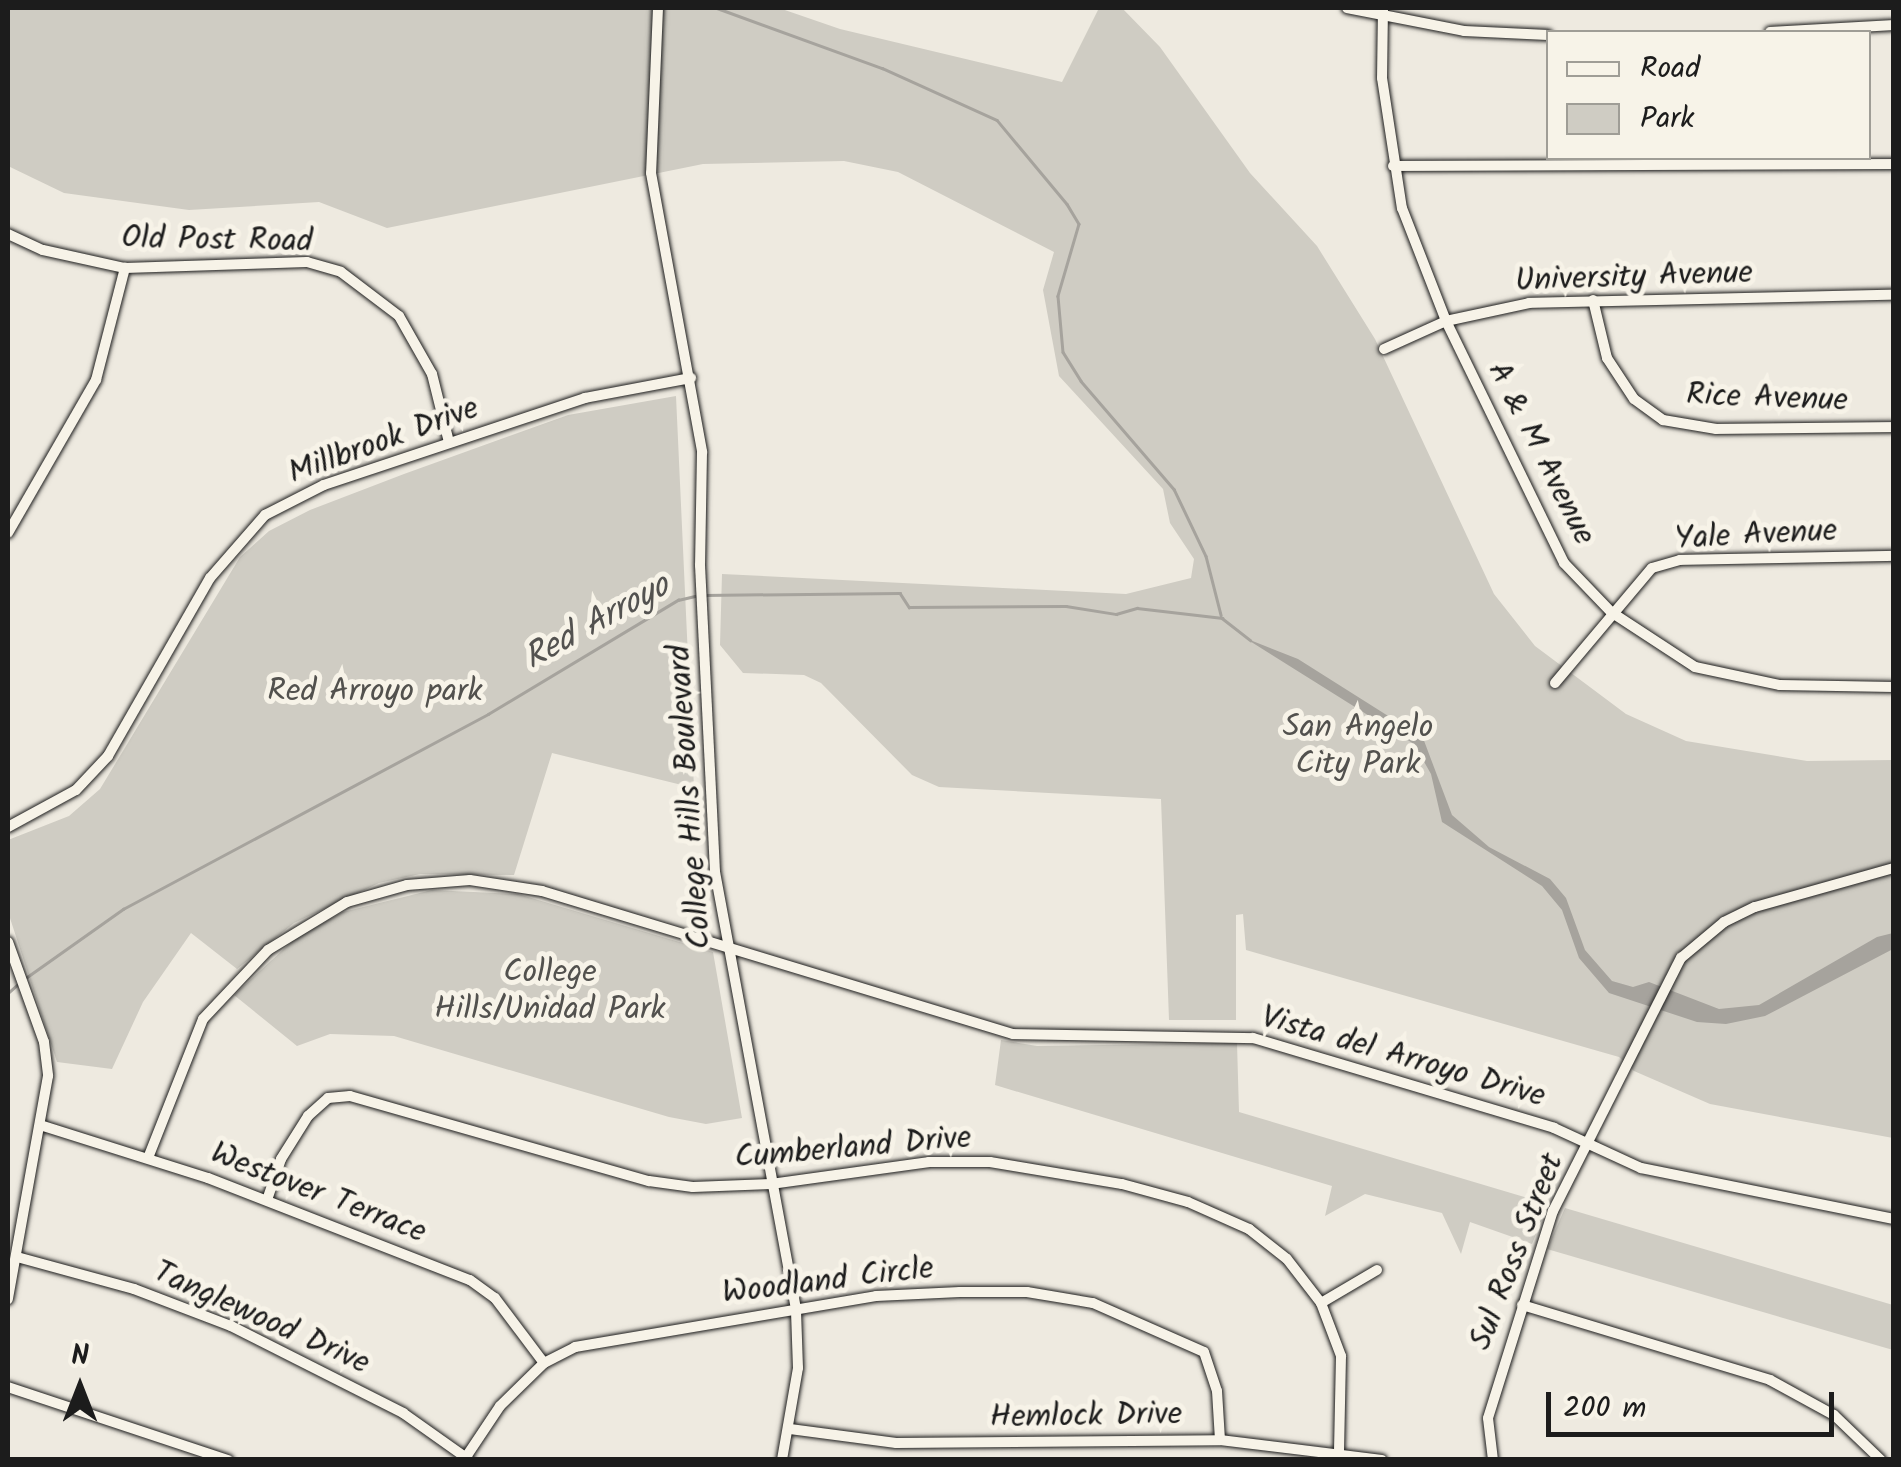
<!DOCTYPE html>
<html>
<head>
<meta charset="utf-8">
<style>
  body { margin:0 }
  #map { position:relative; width:1901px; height:1467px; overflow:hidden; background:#eeeae0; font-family:Kalam,sans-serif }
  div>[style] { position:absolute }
  .green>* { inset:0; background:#cfccc3 }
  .water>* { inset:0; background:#a6a39d }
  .stream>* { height:2.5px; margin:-1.25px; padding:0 1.25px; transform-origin:1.25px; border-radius:1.25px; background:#a6a39d }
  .roads { filter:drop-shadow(0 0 2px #1c1c1c) drop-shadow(0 0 2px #1c1c1c) }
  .minor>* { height:10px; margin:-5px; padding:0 5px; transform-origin:5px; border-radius:5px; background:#f7f3e8 }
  span { translate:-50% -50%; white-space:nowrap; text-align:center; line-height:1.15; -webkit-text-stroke:10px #f7f3e8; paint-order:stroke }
  .street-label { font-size:32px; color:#1c1c1c }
  .park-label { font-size:32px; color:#52514e }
  .water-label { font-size:35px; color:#535250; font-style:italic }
  .frame { position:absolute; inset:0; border:10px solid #1c1c1c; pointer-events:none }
  .legend { position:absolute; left:1546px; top:30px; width:325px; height:130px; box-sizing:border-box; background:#f7f3e8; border:2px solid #9f9d96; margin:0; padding:12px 18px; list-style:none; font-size:30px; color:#1c1c1c }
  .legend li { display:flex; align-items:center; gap:20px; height:50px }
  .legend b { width:50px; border:2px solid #9f9d96 }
  .north { position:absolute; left:30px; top:1337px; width:100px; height:100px; -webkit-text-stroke:8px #f7f3e8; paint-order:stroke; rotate:0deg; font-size:28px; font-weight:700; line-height:40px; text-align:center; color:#1c1c1c }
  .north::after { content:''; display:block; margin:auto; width:35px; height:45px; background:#1c1c1c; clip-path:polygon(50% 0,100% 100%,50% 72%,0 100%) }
  .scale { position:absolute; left:1546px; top:1392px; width:288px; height:45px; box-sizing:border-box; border:5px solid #1c1c1c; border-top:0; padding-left:12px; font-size:30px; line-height:35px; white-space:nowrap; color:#1c1c1c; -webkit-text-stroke:8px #f7f3e8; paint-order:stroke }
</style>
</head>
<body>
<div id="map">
  <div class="green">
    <i style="clip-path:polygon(8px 8px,779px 8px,840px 29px,1062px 82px,1099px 8px,1122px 8px,1160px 47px,1250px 173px,1317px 246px,1375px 339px,1494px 594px,1535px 646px,1626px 714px,1686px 741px,1807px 761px,1893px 760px,1893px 1138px,1710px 1104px,1634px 1071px,1619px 1057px,1246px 950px,1243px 914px,1236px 915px,1236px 1020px,1169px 1020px,1161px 799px,939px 787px,912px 775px,821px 683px,804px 675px,743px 673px,720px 645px,722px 574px,1126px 594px,1191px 578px,1194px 559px,1170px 523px,1163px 489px,1059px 376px,1043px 290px,1054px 252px,898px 172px,844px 161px,703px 164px,387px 228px,319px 202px,189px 210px,64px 193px,8px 166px)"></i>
    <i style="clip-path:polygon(676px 396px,694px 788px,552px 753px,514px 875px,420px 874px,379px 883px,294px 923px,237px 969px,191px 933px,143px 1002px,112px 1069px,57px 1062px,8px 912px,8px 840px,69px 816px,100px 789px,240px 557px,269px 531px,310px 510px,404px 474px,568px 415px)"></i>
    <i style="clip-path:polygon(432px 890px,518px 894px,713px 952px,742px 1118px,706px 1124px,669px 1117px,394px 1036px,330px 1034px,297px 1046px,234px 995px,297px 937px,343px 912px)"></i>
    <i style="clip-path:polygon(1001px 1040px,1037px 1046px,1237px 1043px,1239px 1112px,1548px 1204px,1532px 1244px,1470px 1222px,1461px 1254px,1442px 1213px,1365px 1194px,1325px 1216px,1332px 1186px,995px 1085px)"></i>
    <i style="clip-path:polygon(1565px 1208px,1893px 1305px,1893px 1350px,1547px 1249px)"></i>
  </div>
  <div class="water">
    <i style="clip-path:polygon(1245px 638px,1298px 659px,1423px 738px,1452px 815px,1489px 847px,1550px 879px,1566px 898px,1585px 950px,1612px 981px,1633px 987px,1649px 982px,1719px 1009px,1759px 1005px,1877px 937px,1893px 933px,1893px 949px,1765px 1016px,1726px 1024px,1697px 1022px,1609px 993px,1579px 958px,1562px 910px,1542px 886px,1442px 822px,1431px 774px,1414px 744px)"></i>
  </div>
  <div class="stream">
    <i style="left:717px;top:8px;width:176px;rotate:20deg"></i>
    <i style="left:882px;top:68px;width:126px;rotate:24.3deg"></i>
    <i style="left:997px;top:120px;width:109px;rotate:50.2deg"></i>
    <i style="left:1067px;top:204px;width:23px;rotate:59deg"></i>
    <i style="left:1079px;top:224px;width:75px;rotate:106.3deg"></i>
    <i style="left:1058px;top:296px;width:56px;rotate:84.9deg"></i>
    <i style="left:1063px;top:352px;width:34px;rotate:58deg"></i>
    <i style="left:1081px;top:381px;width:143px;rotate:49.3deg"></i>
    <i style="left:1174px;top:489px;width:74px;rotate:64.5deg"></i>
    <i style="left:1206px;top:556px;width:61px;rotate:75.7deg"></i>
    <i style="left:704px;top:595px;width:196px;rotate:-0.6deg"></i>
    <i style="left:900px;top:593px;width:17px;rotate:57deg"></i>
    <i style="left:909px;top:607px;width:157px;rotate:-0.4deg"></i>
    <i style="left:1066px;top:606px;width:51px;rotate:9.1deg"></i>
    <i style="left:1116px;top:614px;width:22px;rotate:-16deg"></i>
    <i style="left:1137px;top:608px;width:86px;rotate:6.7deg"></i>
    <i style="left:1222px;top:618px;width:36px;rotate:38deg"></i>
    <i style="left:27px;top:977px;width:118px;rotate:-35.3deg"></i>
    <i style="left:123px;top:909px;width:414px;rotate:-28.1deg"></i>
    <i style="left:488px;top:714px;width:222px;rotate:-31deg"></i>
    <i style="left:678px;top:600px;width:18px;rotate:-13deg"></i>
    <i style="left:8px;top:993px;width:12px;rotate:-42deg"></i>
  </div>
  <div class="roads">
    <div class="minor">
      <i style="left:658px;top:8px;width:165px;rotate:92.4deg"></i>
      <i style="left:651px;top:173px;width:284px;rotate:79.6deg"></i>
      <i style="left:702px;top:452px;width:113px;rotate:91deg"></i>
      <i style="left:700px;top:565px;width:307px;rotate:87.2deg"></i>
      <i style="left:715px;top:872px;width:446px;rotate:79.5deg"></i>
      <i style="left:796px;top:1311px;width:57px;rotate:88deg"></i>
      <i style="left:798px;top:1368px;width:93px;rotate:99.9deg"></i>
      <i style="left:1347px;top:8px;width:119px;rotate:11.1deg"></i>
      <i style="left:1464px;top:31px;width:84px;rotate:2.7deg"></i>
      <i style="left:1383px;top:8px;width:70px;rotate:90.8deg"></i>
      <i style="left:1382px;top:78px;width:132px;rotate:81.3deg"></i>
      <i style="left:1402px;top:208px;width:121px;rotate:68.7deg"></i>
      <i style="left:1446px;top:321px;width:269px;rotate:64deg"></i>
      <i style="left:1564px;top:563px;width:68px;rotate:46.2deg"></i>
      <i style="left:1611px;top:612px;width:100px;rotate:33.2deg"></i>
      <i style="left:1695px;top:667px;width:87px;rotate:12deg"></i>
      <i style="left:1780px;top:685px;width:114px;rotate:1deg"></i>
      <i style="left:1770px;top:32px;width:124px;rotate:-3.2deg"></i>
      <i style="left:1393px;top:166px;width:501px;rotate:-0.23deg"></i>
      <i style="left:8px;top:234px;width:38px;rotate:25deg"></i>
      <i style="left:43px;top:250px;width:84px;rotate:12.4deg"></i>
      <i style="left:125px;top:268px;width:182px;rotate:-1.9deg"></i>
      <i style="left:307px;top:262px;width:35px;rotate:16deg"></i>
      <i style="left:341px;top:272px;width:73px;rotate:37.2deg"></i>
      <i style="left:399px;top:316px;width:67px;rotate:60.4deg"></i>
      <i style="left:432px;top:374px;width:70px;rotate:76deg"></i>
      <i style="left:1593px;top:300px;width:60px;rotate:76.4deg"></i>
      <i style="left:1607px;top:358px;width:49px;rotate:56.6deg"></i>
      <i style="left:1634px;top:399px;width:36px;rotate:36deg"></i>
      <i style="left:1663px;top:420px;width:54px;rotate:9.6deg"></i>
      <i style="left:1716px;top:429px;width:178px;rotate:-0.6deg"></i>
      <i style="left:1384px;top:349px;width:68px;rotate:-24.3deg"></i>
      <i style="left:1446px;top:321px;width:85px;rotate:-12.2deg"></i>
      <i style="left:1529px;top:303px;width:365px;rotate:-1.3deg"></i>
      <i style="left:8px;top:533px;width:177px;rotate:-60.1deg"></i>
      <i style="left:96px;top:380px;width:116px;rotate:-75.5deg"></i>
      <i style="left:1555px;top:683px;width:150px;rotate:-49.9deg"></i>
      <i style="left:1652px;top:568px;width:29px;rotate:-16deg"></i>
      <i style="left:1680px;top:560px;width:214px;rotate:-1.1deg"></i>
      <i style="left:8px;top:827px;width:77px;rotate:-28.6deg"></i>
      <i style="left:76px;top:790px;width:47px;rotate:-46.7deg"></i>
      <i style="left:108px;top:756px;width:205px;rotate:-60.2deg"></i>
      <i style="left:210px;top:578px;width:84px;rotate:-48.9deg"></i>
      <i style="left:265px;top:515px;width:66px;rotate:-27deg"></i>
      <i style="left:324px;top:485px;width:275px;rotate:-18.4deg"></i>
      <i style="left:585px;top:398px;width:108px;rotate:-10.7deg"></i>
      <i style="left:8px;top:942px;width:106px;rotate:70.2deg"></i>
      <i style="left:44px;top:1042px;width:34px;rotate:83deg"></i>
      <i style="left:48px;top:1076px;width:227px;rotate:100.2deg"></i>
      <i style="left:40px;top:1125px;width:176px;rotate:17.5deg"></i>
      <i style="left:208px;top:1178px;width:281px;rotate:21.3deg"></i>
      <i style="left:470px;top:1280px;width:31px;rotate:36deg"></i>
      <i style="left:495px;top:1298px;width:81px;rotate:53deg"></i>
      <i style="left:148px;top:1158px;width:149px;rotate:-68.4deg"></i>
      <i style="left:203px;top:1019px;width:95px;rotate:-46.7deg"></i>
      <i style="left:268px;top:950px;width:92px;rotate:-31.3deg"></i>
      <i style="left:347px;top:902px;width:62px;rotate:-15.8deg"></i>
      <i style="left:407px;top:885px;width:63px;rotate:-4.5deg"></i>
      <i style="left:470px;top:880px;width:73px;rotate:8.7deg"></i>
      <i style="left:542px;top:891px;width:492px;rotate:16.9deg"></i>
      <i style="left:1013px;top:1034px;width:240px;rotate:1deg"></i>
      <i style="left:1253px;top:1038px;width:314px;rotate:16.6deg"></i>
      <i style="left:1554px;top:1128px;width:96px;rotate:24.7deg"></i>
      <i style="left:1641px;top:1168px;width:258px;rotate:11.4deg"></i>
      <i style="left:267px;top:1200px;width:43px;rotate:-71.1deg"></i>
      <i style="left:281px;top:1159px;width:51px;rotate:-57.9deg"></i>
      <i style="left:308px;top:1116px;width:27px;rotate:-42deg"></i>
      <i style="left:328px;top:1098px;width:22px;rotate:-5deg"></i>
      <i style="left:350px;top:1096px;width:311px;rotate:15.9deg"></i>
      <i style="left:649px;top:1181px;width:44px;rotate:7.8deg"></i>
      <i style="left:693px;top:1187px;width:78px;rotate:-2.2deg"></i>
      <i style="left:771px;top:1184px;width:160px;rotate:-7.9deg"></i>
      <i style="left:929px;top:1162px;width:61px"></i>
      <i style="left:990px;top:1162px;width:134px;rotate:9.5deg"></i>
      <i style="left:1122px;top:1184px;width:68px;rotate:15.3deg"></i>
      <i style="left:1188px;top:1202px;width:67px;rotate:23.9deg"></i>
      <i style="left:1249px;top:1229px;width:48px;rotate:38.3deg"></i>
      <i style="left:1287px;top:1259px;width:56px;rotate:52.3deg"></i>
      <i style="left:1321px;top:1303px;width:57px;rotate:69.3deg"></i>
      <i style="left:1341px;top:1356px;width:95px;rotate:91.2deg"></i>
      <i style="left:17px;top:1257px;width:121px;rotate:15.3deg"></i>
      <i style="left:134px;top:1289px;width:104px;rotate:20.9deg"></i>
      <i style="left:231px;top:1326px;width:193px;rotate:26.8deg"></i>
      <i style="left:403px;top:1413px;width:80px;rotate:35.3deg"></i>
      <i style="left:1321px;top:1303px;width:65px;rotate:-30.5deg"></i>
      <i style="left:1522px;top:1305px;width:259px;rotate:16.8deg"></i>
      <i style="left:1770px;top:1380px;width:73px;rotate:28.7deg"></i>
      <i style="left:1834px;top:1415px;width:65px;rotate:43.8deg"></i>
      <i style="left:8px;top:1387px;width:232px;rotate:18.4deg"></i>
      <i style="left:790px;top:1429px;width:107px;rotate:7.5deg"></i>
      <i style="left:896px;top:1443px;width:324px;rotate:-0.5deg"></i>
      <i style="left:1220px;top:1440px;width:163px;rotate:7deg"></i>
      <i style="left:466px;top:1457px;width:61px;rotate:-56.3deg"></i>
      <i style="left:500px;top:1406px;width:62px;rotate:-44.3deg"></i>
      <i style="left:544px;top:1363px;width:35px;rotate:-27deg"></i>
      <i style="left:575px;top:1347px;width:305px;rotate:-9.6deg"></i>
      <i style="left:876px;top:1296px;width:84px;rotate:-2.7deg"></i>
      <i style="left:960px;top:1292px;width:67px"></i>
      <i style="left:1027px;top:1292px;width:67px;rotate:9.5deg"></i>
      <i style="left:1093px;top:1303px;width:121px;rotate:23.8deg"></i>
      <i style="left:1204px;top:1352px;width:41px;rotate:71.6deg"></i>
      <i style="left:1217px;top:1391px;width:49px;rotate:86.5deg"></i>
      <i style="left:1493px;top:1460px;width:42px;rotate:-96.8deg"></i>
      <i style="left:1488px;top:1418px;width:217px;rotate:-72.6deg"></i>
      <i style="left:1553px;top:1211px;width:284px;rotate:-63.2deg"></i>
      <i style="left:1681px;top:958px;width:56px;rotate:-39.9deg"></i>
      <i style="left:1724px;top:922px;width:34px;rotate:-26deg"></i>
      <i style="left:1755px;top:907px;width:144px;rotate:-15.7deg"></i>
    </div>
  </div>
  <div class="street-label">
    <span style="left:217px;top:241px;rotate:1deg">Old Post Road</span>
    <span style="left:1634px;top:278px;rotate:-2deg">University Avenue</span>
    <span style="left:1767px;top:399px;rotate:2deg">Rice Avenue</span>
    <span style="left:384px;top:442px;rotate:-20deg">Millbrook Drive</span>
    <span style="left:1540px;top:454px;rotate:63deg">A &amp; M Avenue</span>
    <span style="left:1756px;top:536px;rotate:-3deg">Yale Avenue</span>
    <span style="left:691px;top:797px;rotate:-94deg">College Hills Boulevard</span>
    <span style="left:1403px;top:1058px;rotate:16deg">Vista del Arroyo Drive</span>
    <span style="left:853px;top:1149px;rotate:-5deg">Cumberland Drive</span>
    <span style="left:318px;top:1194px;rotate:21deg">Westover Terrace</span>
    <span style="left:1518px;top:1252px;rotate:-69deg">Sul Ross Street</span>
    <span style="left:828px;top:1282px;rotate:-7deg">Woodland Circle</span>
    <span style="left:261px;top:1319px;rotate:24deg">Tanglewood Drive</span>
    <span style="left:1086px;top:1417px;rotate:-1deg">Hemlock Drive</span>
  </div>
  <div class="park-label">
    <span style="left:375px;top:692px">Red Arroyo park</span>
    <span style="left:1358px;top:747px">San Angelo<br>City Park</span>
    <span style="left:550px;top:992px">College<br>Hills/Unidad Park</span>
  </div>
  <div class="water-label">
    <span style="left:597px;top:623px;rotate:-29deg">Red Arroyo</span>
  </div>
  <div class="frame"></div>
  <ul class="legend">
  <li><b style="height:12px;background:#f7f3e8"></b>Road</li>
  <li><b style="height:28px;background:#cfccc3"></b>Park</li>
  </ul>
  <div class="north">N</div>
  <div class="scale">200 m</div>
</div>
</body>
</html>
